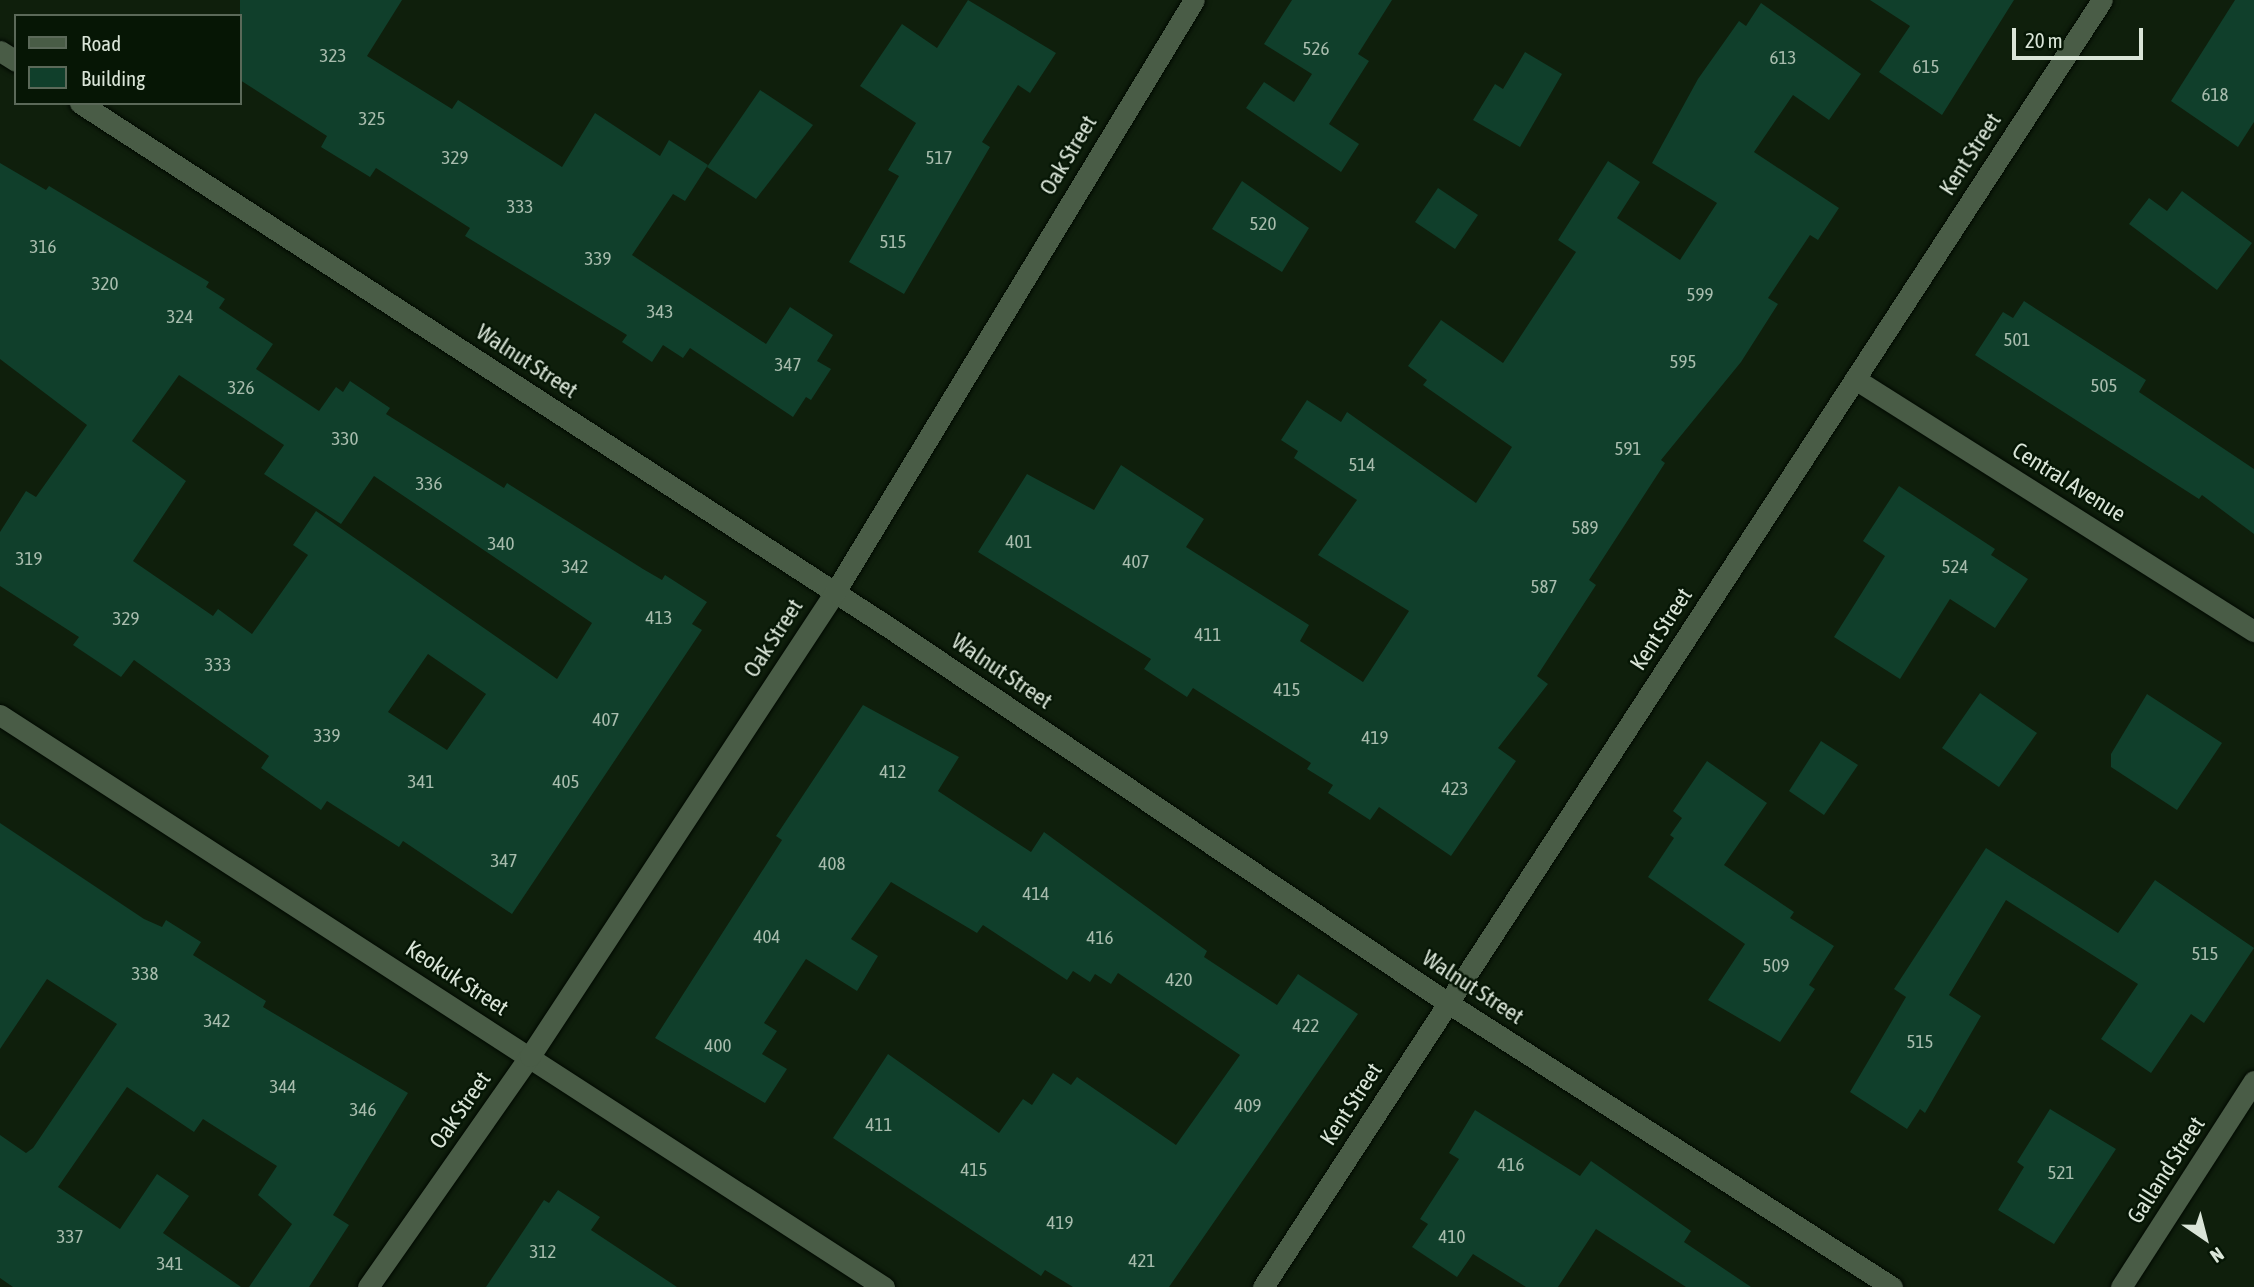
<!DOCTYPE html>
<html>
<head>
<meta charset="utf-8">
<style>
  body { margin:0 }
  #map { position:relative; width:2254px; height:1287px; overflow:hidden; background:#0f1f0c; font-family:"Asap Condensed",sans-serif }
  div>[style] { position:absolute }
  .building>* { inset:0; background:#103f2b }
  .roads { filter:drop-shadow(0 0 2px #000900) drop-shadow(0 0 2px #000900) }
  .minor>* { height:21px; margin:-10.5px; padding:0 10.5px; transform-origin:10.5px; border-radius:10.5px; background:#495c46 }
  span { translate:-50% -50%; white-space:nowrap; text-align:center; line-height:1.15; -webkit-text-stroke:5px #061605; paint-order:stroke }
  .number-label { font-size:19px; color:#a8bcad }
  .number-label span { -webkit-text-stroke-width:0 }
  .street-label { font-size:23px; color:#dae5d8 }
  .legend { position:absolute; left:14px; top:14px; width:228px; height:91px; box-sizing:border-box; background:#061605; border:2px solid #5b6959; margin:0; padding:9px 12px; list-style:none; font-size:21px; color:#dae5d8 }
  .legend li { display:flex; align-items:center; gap:14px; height:35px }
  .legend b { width:35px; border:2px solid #5b6959 }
  .north { position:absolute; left:2170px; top:1203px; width:70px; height:70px; -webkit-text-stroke:5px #061605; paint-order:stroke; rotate:145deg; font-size:19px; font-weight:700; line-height:28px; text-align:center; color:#dae5d8 }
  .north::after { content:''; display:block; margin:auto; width:24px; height:32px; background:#dae5d8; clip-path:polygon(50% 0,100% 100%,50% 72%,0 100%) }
  .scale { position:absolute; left:2012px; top:28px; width:131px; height:32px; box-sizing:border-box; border:4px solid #dae5d8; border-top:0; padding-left:9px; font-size:21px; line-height:24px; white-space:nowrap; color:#dae5d8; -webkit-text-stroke:5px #061605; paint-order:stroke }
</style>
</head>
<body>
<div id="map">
  <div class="building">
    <i style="clip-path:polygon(240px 0,402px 0,367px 56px,452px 109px,458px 100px,562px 167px,595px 113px,660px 156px,669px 140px,708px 165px,685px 201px,673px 194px,632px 255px,766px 344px,790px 307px,833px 335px,817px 361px,831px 369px,811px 400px,806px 397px,793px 417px,690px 348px,683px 358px,663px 345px,652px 362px,622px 342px,627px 335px,465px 236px,470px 228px,376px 168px,370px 177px,321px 147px,327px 136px,240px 80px)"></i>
    <i style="clip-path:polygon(968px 0,1056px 53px,1030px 93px,1018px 85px,982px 142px,990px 147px,904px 294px,849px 262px,899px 176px,888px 170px,916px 123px,860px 86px,902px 24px,937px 48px)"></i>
    <i style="clip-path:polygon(1292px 0,1392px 0,1358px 54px,1369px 61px,1329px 124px,1359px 144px,1341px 172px,1246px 108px,1264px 82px,1294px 102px,1312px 74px,1264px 44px)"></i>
    <i style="clip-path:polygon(1870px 0,2014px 0,1942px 115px,1879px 72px,1910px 26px)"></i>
    <i style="clip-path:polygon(2235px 0,2254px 0,2254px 122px,2238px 147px,2171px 101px)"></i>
    <i style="clip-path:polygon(1761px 3px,1861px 74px,1829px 120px,1793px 95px,1754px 152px,1839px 208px,1818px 240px,1810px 235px,1768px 298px,1778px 304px,1741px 362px,1661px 460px,1665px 463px,1589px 580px,1596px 585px,1537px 676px,1548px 684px,1498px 748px,1516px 761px,1451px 856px,1379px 807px,1370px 820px,1328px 793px,1333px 785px,1307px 769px,1311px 763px,1193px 688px,1187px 697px,1144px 669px,1151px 659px,978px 552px,1027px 474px,1094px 510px,1121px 465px,1204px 519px,1186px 547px,1309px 625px,1300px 641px,1363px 682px,1409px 611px,1318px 555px,1357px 500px,1294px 458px,1298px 451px,1281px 440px,1307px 400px,1341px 422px,1347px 412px,1476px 503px,1512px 447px,1423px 385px,1427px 380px,1408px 366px,1441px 320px,1503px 363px,1576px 252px,1558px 240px,1608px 161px,1640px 182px,1617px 218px,1680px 260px,1717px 203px,1652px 163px,1698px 79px,1739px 21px,1746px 26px)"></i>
    <i style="clip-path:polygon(1525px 52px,1562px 74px,1520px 147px,1473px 120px,1495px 84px,1503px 89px)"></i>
    <i style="clip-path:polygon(760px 90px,813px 125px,756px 199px,707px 167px)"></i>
    <i style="clip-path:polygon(evenodd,0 163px,46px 190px,49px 186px,209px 282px,206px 287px,225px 299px,219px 308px,273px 344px,256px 369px,319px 411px,336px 387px,343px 392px,350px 381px,390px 408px,386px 414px,504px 488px,507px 483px,643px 569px,662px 580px,665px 575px,707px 602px,692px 624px,702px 630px,512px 914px,403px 841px,399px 847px,327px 801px,321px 810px,261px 768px,269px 756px,134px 660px,121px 677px,73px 645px,79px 637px,0 586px,0 532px,26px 491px,36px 497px,87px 425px,0 359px,0 163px,179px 375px,284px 445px,264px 474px,341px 524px,374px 476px,592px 623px,557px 679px,316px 511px,293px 545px,308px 555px,252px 634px,218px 609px,213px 616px,133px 561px,186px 481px,132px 441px,179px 375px,0 163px,428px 654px,486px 694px,447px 750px,388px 712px,428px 654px)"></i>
    <i style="clip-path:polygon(1242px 181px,1309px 228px,1282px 272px,1212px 229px)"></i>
    <i style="clip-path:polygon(1438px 188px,1478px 215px,1455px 249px,1415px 222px)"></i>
    <i style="clip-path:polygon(2182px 191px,2252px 243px,2217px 290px,2129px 224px,2149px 198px,2167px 211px)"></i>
    <i style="clip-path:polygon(2024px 301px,2146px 380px,2139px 392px,2254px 469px,2254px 534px,2202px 495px,2199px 499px,1975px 355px,2003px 312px,2013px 318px)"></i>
    <i style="clip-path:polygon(1899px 486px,1995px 549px,1991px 555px,2028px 579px,1995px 628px,1950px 599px,1900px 679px,1834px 637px,1885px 556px,1863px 541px)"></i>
    <i style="clip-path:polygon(1980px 693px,2037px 733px,1999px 787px,1942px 748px)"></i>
    <i style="clip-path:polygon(2147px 694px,2222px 743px,2177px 810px,2111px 767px,2111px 754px)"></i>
    <i style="clip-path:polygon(863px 705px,959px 757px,938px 791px,1031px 852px,1044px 832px,1207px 951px,1204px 957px,1277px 1005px,1298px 974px,1358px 1014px,1169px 1287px,1073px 1287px,1045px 1270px,1041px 1276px,833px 1138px,888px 1054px,999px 1133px,1023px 1099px,1032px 1105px,1053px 1073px,1071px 1085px,1077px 1077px,1176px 1145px,1240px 1055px,1118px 973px,1111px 984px,1095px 974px,1090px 982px,1073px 971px,1067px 980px,983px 925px,977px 933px,891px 882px,851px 939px,878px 956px,857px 991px,806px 959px,764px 1023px,777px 1031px,762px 1054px,787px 1069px,765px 1103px,655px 1038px,782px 840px,776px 836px)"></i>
    <i style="clip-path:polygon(1821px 741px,1858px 765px,1824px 815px,1789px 791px)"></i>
    <i style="clip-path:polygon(1707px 761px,1767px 803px,1724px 865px,1794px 912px,1790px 918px,1834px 946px,1809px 985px,1815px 989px,1780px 1042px,1708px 1000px,1745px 944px,1648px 877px,1674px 838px,1670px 835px,1682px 818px,1673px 811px)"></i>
    <i style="clip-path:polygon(0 823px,144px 919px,162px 927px,166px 920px,201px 942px,193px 955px,266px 1001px,263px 1007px,408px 1093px,333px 1215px,349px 1225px,309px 1287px,249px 1287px,292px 1224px,258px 1195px,277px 1166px,203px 1119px,194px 1132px,127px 1087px,58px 1187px,120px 1229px,157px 1174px,189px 1196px,163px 1233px,241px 1287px,13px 1287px,0 1278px,0 1135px,26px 1153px,33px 1148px,117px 1024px,47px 979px,0 1049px)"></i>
    <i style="clip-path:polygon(1986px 848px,2118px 933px,2155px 880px,2254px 948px,2204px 1023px,2191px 1014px,2151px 1073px,2101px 1039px,2138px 984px,2006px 900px,1949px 995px,1981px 1016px,1925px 1113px,1920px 1109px,1907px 1129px,1850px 1092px,1906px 997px,1894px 989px)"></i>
    <i style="clip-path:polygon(2050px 1109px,2116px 1149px,2054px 1244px,1998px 1210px,2024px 1167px,2017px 1162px)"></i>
    <i style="clip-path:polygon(1475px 1110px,1580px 1176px,1591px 1161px,1691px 1231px,1684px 1242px,1751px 1287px,1686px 1287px,1596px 1229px,1558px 1287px,1526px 1287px,1473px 1254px,1457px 1277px,1412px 1247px,1428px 1224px,1420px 1219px,1459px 1159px,1449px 1153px)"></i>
    <i style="clip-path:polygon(558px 1190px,600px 1217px,591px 1230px,677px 1287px,486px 1287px,544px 1200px,549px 1203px)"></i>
  </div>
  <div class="roads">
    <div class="minor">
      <i style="left:0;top:51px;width:19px;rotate:32deg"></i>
      <i style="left:80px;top:103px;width:962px;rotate:32.95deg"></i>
      <i style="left:887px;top:626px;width:676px;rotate:33.9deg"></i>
      <i style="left:1448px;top:1003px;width:527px;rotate:32.6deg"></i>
      <i style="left:1855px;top:379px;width:472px;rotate:32.3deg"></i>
      <i style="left:0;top:715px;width:1053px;rotate:32.91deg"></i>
      <i style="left:368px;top:1287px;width:282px;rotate:-55deg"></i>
      <i style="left:530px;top:1056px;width:555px;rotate:-56.68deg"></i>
      <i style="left:835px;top:592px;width:692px;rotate:-58.77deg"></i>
      <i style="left:1263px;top:1287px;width:1536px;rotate:-56.9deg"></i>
      <i style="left:2121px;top:1287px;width:245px;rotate:-57.2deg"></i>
    </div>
  </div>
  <div class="number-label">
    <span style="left:1316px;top:49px">526</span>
    <span style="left:333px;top:56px">323</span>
    <span style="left:1783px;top:58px">613</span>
    <span style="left:1926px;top:67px">615</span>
    <span style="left:2215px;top:95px">618</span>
    <span style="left:372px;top:119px">325</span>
    <span style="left:455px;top:158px">329</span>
    <span style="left:939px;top:158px">517</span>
    <span style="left:520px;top:207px">333</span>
    <span style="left:1263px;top:224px">520</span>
    <span style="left:893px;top:242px">515</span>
    <span style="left:43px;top:247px">316</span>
    <span style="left:598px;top:259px">339</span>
    <span style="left:105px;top:284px">320</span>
    <span style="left:1700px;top:295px">599</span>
    <span style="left:660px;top:312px">343</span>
    <span style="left:180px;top:317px">324</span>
    <span style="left:2017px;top:340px">501</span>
    <span style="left:1683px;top:362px">595</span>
    <span style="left:788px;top:365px">347</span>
    <span style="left:2104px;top:386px">505</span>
    <span style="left:241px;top:388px">326</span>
    <span style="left:345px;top:439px">330</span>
    <span style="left:1628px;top:449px">591</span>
    <span style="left:1362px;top:465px">514</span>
    <span style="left:429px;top:484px">336</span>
    <span style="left:1585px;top:528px">589</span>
    <span style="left:1019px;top:542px">401</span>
    <span style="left:501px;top:544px">340</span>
    <span style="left:29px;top:559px">319</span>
    <span style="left:1136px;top:562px">407</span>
    <span style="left:575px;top:567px">342</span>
    <span style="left:1955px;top:567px">524</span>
    <span style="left:1544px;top:587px">587</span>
    <span style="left:659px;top:618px">413</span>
    <span style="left:126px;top:619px">329</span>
    <span style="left:1208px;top:635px">411</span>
    <span style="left:218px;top:665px">333</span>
    <span style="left:1287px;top:690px">415</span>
    <span style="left:606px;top:720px">407</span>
    <span style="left:327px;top:736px">339</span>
    <span style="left:1375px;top:738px">419</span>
    <span style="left:893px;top:772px">412</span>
    <span style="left:421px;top:782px">341</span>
    <span style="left:566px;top:782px">405</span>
    <span style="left:1455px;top:789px">423</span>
    <span style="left:504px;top:861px">347</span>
    <span style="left:832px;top:864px">408</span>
    <span style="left:1036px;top:894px">414</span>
    <span style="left:767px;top:937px">404</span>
    <span style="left:1100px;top:938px">416</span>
    <span style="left:2205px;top:954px">515</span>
    <span style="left:1776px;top:966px">509</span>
    <span style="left:145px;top:974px">338</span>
    <span style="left:1179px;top:980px">420</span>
    <span style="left:217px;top:1021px">342</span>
    <span style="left:1306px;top:1026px">422</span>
    <span style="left:1920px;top:1042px">515</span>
    <span style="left:718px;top:1046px">400</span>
    <span style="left:283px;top:1087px">344</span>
    <span style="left:1248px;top:1106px">409</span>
    <span style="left:363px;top:1110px">346</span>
    <span style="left:879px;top:1125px">411</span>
    <span style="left:1511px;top:1165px">416</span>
    <span style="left:974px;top:1170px">415</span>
    <span style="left:2061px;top:1173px">521</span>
    <span style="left:1060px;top:1223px">419</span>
    <span style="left:70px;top:1237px">337</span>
    <span style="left:1452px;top:1237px">410</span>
    <span style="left:543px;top:1252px">312</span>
    <span style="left:1142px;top:1261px">421</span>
    <span style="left:170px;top:1264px">341</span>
  </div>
  <div class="street-label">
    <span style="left:1970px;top:154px;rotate:-57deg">Kent Street</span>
    <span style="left:1068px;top:155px;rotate:-59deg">Oak Street</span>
    <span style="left:527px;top:361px;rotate:33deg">Walnut Street</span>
    <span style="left:2069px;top:482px;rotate:32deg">Central Avenue</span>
    <span style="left:1661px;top:629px;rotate:-57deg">Kent Street</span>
    <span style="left:773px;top:638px;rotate:-57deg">Oak Street</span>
    <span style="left:1002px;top:671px;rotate:34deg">Walnut Street</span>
    <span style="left:457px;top:978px;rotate:33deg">Keokuk Street</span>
    <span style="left:1473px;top:987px;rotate:33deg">Walnut Street</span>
    <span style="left:1351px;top:1104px;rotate:-57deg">Kent Street</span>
    <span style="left:460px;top:1110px;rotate:-55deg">Oak Street</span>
    <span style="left:2166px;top:1170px;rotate:-57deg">Galland Street</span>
  </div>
  <ul class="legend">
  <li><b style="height:9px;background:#495c46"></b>Road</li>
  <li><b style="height:19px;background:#103f2b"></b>Building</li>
  </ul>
  <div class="north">N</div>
  <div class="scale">20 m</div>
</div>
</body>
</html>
